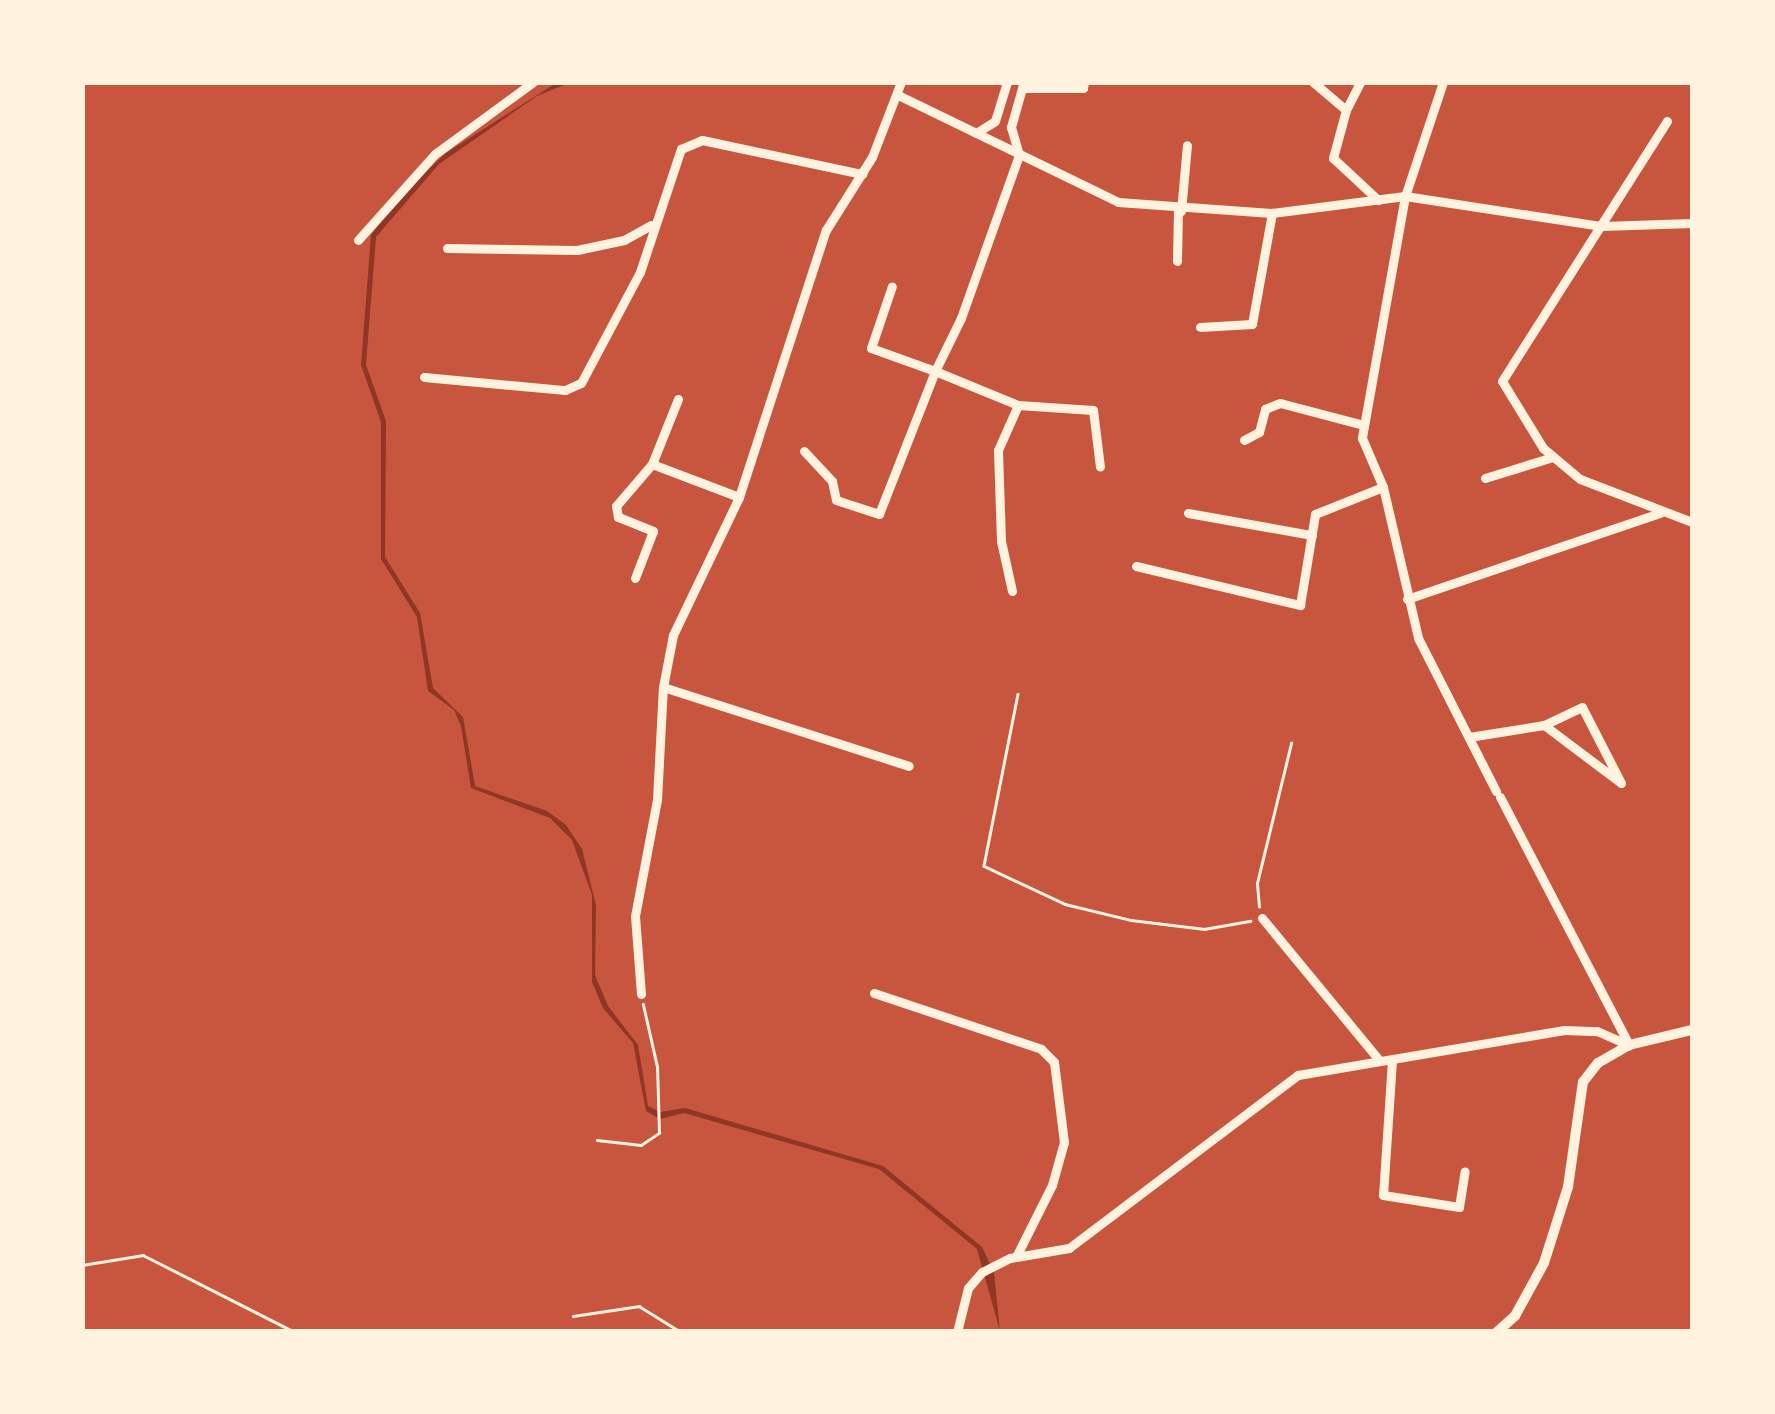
<!DOCTYPE html>
<html>
<head>
<meta charset="utf-8">
<style>
  body { margin:0 }
  #map { position:relative; width:1775px; height:1414px; overflow:hidden; background:#c8553d; font-family:Cabin,sans-serif }
  div>[style] { position:absolute }
  .water>* { inset:0; background:#8f3625 }
  .path>* { height:2.5px; margin:-1.25px; padding:0 1.25px; transform-origin:1.25px; border-radius:1.25px; background:#fff3e0 }
  .minor>* { height:9px; margin:-4.5px; padding:0 4.5px; transform-origin:4.5px; border-radius:4.5px; background:#fff3e0 }
  .tertiary>* { height:10px; margin:-5px; padding:0 5px; transform-origin:5px; border-radius:5px; background:#fff3e0 }
  span { translate:-50% -50%; white-space:nowrap; text-align:center; line-height:1.15; -webkit-text-stroke:8px #fff3e0; paint-order:stroke }
  .frame { position:absolute; inset:0; border:85px solid #fff3e0; pointer-events:none }
</style>
</head>
<body>
<div id="map">
  <div class="water">
    <i style="clip-path:polygon(556px 83px,569px 83px,537px 96px,439px 164px,376px 237px,366px 365px,386px 421px,385px 557px,420px 613px,433px 688px,463px 717px,475px 786px,547px 811px,566px 825px,582px 849px,596px 905px,595px 975px,608px 1006px,638px 1045px,648px 1106px,660px 1112px,685px 1108px,883px 1166px,982px 1247px,994px 1273px,1000px 1331px,977px 1249px,879px 1169px,684px 1113px,660px 1119px,646px 1111px,633px 1043px,603px 1008px,592px 982px,592px 895px,572px 840px,550px 818px,471px 788px,461px 726px,454px 710px,428px 691px,417px 617px,381px 559px,381px 422px,361px 365px,371px 235px,400px 196px,446px 153px)"></i>
  </div>
  <div class="path">
    <i style="left:1018px;top:694px;width:175px;rotate:101.2deg"></i>
    <i style="left:984px;top:866px;width:89px;rotate:25.1deg"></i>
    <i style="left:1065px;top:904px;width:68px;rotate:13.6deg"></i>
    <i style="left:1131px;top:920px;width:74px;rotate:7deg"></i>
    <i style="left:1204px;top:929px;width:47px;rotate:-9.9deg"></i>
    <i style="left:1259px;top:907px;width:24px;rotate:-95deg"></i>
    <i style="left:1257px;top:883px;width:144px;rotate:-76.3deg"></i>
    <i style="left:597px;top:1140px;width:44px;rotate:6.5deg"></i>
    <i style="left:641px;top:1145px;width:22px;rotate:-34deg"></i>
    <i style="left:659px;top:1133px;width:66px;rotate:-91.7deg"></i>
    <i style="left:657px;top:1067px;width:64px;rotate:-102.7deg"></i>
    <i style="left:82px;top:1265px;width:62px;rotate:-9.3deg"></i>
    <i style="left:143px;top:1255px;width:170px;rotate:26.9deg"></i>
    <i style="left:573px;top:1316px;width:67px;rotate:-8.6deg"></i>
    <i style="left:639px;top:1306px;width:49px;rotate:31.8deg"></i>
  </div>
  <div class="minor">
    <i style="left:1084px;top:82px;width:6px;rotate:99deg"></i>
    <i style="left:1083px;top:88px;width:61px;rotate:180deg"></i>
    <i style="left:1022px;top:88px;width:41px;rotate:105.8deg"></i>
    <i style="left:1011px;top:127px;width:29px;rotate:74deg"></i>
    <i style="left:1019px;top:155px;width:173px;rotate:109.6deg"></i>
    <i style="left:961px;top:318px;width:59px;rotate:116.1deg"></i>
    <i style="left:935px;top:371px;width:90px;rotate:22.3deg"></i>
    <i style="left:1018px;top:405px;width:75px;rotate:3.8deg"></i>
    <i style="left:1093px;top:410px;width:57px;rotate:83deg"></i>
    <i style="left:1313px;top:82px;width:43px;rotate:40.3deg"></i>
    <i style="left:1346px;top:110px;width:50px;rotate:105.2deg"></i>
    <i style="left:1333px;top:158px;width:62px;rotate:43deg"></i>
    <i style="left:1443px;top:82px;width:120px;rotate:108.4deg"></i>
    <i style="left:1405px;top:196px;width:246px;rotate:100.1deg"></i>
    <i style="left:1362px;top:438px;width:53px;rotate:66.8deg"></i>
    <i style="left:1383px;top:487px;width:155px;rotate:76.9deg"></i>
    <i style="left:1418px;top:638px;width:172px;rotate:63deg"></i>
    <i style="left:898px;top:95px;width:245px;rotate:25.9deg"></i>
    <i style="left:1118px;top:202px;width:154px;rotate:4.1deg"></i>
    <i style="left:1272px;top:213px;width:134px;rotate:-7.3deg"></i>
    <i style="left:1405px;top:196px;width:199px;rotate:8.7deg"></i>
    <i style="left:1602px;top:226px;width:90px;rotate:-1.9deg"></i>
    <i style="left:1346px;top:110px;width:31px;rotate:-63deg"></i>
    <i style="left:1667px;top:121px;width:308px;rotate:122.4deg"></i>
    <i style="left:1502px;top:381px;width:79px;rotate:58.5deg"></i>
    <i style="left:1543px;top:448px;width:48px;rotate:40deg"></i>
    <i style="left:1580px;top:479px;width:120px;rotate:21deg"></i>
    <i style="left:976px;top:133px;width:22px;rotate:-32deg"></i>
    <i style="left:995px;top:121px;width:41px;rotate:-72.9deg"></i>
    <i style="left:1181px;top:211px;width:66px;rotate:-84.8deg"></i>
    <i style="left:358px;top:240px;width:115px;rotate:-48.2deg"></i>
    <i style="left:435px;top:154px;width:122px;rotate:-36.3deg"></i>
    <i style="left:447px;top:248px;width:130px;rotate:0.9deg"></i>
    <i style="left:577px;top:250px;width:48px;rotate:-12deg"></i>
    <i style="left:624px;top:240px;width:31px;rotate:-29deg"></i>
    <i style="left:1177px;top:261px;width:50px;rotate:-88.9deg"></i>
    <i style="left:1200px;top:327px;width:52px;rotate:-3.3deg"></i>
    <i style="left:1252px;top:324px;width:113px;rotate:-79.8deg"></i>
    <i style="left:424px;top:377px;width:142px;rotate:5.3deg"></i>
    <i style="left:565px;top:390px;width:17px;rotate:-24deg"></i>
    <i style="left:581px;top:383px;width:126px;rotate:-62deg"></i>
    <i style="left:640px;top:272px;width:130px;rotate:-71.6deg"></i>
    <i style="left:681px;top:149px;width:23px;rotate:-23deg"></i>
    <i style="left:702px;top:140px;width:164px;rotate:12deg"></i>
    <i style="left:678px;top:399px;width:70px;rotate:111.8deg"></i>
    <i style="left:652px;top:464px;width:93px;rotate:20.8deg"></i>
    <i style="left:1244px;top:440px;width:17px;rotate:-28deg"></i>
    <i style="left:1259px;top:432px;width:24px;rotate:-75deg"></i>
    <i style="left:1265px;top:409px;width:16px;rotate:-22deg"></i>
    <i style="left:1280px;top:403px;width:86px;rotate:14.8deg"></i>
    <i style="left:804px;top:451px;width:41px;rotate:47deg"></i>
    <i style="left:832px;top:481px;width:19px;rotate:78deg"></i>
    <i style="left:836px;top:500px;width:45px;rotate:18deg"></i>
    <i style="left:879px;top:514px;width:154px;rotate:-68.6deg"></i>
    <i style="left:935px;top:371px;width:68px;rotate:-160.2deg"></i>
    <i style="left:871px;top:348px;width:65px;rotate:-71.3deg"></i>
    <i style="left:1485px;top:478px;width:71px;rotate:-17.2deg"></i>
    <i style="left:1188px;top:513px;width:126px;rotate:10.1deg"></i>
    <i style="left:1136px;top:566px;width:169px;rotate:13.4deg"></i>
    <i style="left:1300px;top:605px;width:92px;rotate:-80.6deg"></i>
    <i style="left:1315px;top:514px;width:73px;rotate:-21.7deg"></i>
    <i style="left:635px;top:578px;width:50px;rotate:-69deg"></i>
    <i style="left:653px;top:531px;width:38px;rotate:-158deg"></i>
    <i style="left:618px;top:517px;width:11px;rotate:-100deg"></i>
    <i style="left:616px;top:506px;width:55px;rotate:-49.4deg"></i>
    <i style="left:1012px;top:591px;width:51px;rotate:-102.4deg"></i>
    <i style="left:1001px;top:541px;width:91px;rotate:-91.9deg"></i>
    <i style="left:998px;top:450px;width:49px;rotate:-66deg"></i>
    <i style="left:1407px;top:599px;width:267px;rotate:-18.8deg"></i>
    <i style="left:663px;top:687px;width:258px;rotate:17.8deg"></i>
    <i style="left:1469px;top:737px;width:76px;rotate:-9.1deg"></i>
    <i style="left:1544px;top:725px;width:96px;rotate:37deg"></i>
    <i style="left:1621px;top:783px;width:85px;rotate:-117.2deg"></i>
    <i style="left:1582px;top:707px;width:42px;rotate:154.7deg"></i>
    <i style="left:1500px;top:797px;width:280px;rotate:62.5deg"></i>
    <i style="left:1262px;top:918px;width:185px;rotate:50.5deg"></i>
    <i style="left:874px;top:993px;width:176px;rotate:18.5deg"></i>
    <i style="left:1041px;top:1049px;width:18px;rotate:45deg"></i>
    <i style="left:1054px;top:1062px;width:81px;rotate:82.9deg"></i>
    <i style="left:1064px;top:1142px;width:45px;rotate:105.6deg"></i>
    <i style="left:1052px;top:1185px;width:80px;rotate:116.6deg"></i>
    <i style="left:641px;top:994px;width:78px;rotate:-94.4deg"></i>
    <i style="left:635px;top:916px;width:118px;rotate:-79.3deg"></i>
    <i style="left:657px;top:800px;width:113px;rotate:-87deg"></i>
    <i style="left:663px;top:687px;width:53px;rotate:-79.1deg"></i>
    <i style="left:673px;top:635px;width:153px;rotate:-64.4deg"></i>
    <i style="left:739px;top:497px;width:281px;rotate:-72deg"></i>
    <i style="left:826px;top:230px;width:86px;rotate:-57.8deg"></i>
    <i style="left:872px;top:157px;width:80px;rotate:-68.9deg"></i>
    <i style="left:1392px;top:1060px;width:135px;rotate:93.8deg"></i>
    <i style="left:1383px;top:1195px;width:77px;rotate:9deg"></i>
    <i style="left:1459px;top:1207px;width:36px;rotate:-81deg"></i>
    <i style="left:957px;top:1332px;width:45px;rotate:-76deg"></i>
    <i style="left:968px;top:1288px;width:21px;rotate:-49deg"></i>
    <i style="left:982px;top:1272px;width:31px;rotate:-27deg"></i>
    <i style="left:1010px;top:1258px;width:60px;rotate:-9.6deg"></i>
    <i style="left:1069px;top:1248px;width:287px;rotate:-37.1deg"></i>
    <i style="left:1298px;top:1075px;width:270px;rotate:-9.6deg"></i>
    <i style="left:1564px;top:1030px;width:33px;rotate:2deg"></i>
    <i style="left:1597px;top:1031px;width:35px;rotate:24deg"></i>
  </div>
  <div class="tertiary">
    <i style="left:1497px;top:1332px;width:24px;rotate:-42deg"></i>
    <i style="left:1515px;top:1316px;width:60px;rotate:-61.3deg"></i>
    <i style="left:1544px;top:1263px;width:80px;rotate:-72.5deg"></i>
    <i style="left:1568px;top:1187px;width:106px;rotate:-81.9deg"></i>
    <i style="left:1583px;top:1082px;width:24px;rotate:-52deg"></i>
    <i style="left:1598px;top:1063px;width:36px;rotate:-30deg"></i>
    <i style="left:1629px;top:1045px;width:65px;rotate:-13.4deg"></i>
  </div>
  <div class="frame"></div>
</div>
</body>
</html>
